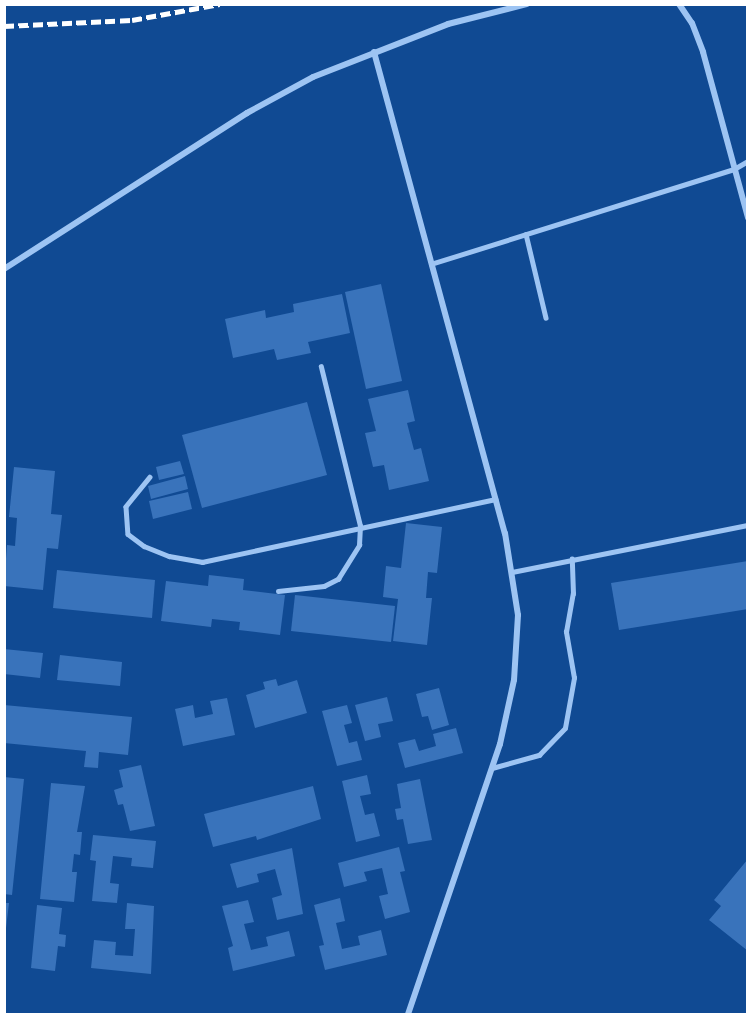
<!DOCTYPE html>
<html>
<head>
<meta charset="utf-8">
<style>
  body { margin:0 }
  #map { position:relative; width:752px; height:1019px; overflow:hidden; background:#104a93; font-family:"Asap Condensed",sans-serif }
  div>[style] { position:absolute }
  .building>* { inset:0; background:#3973bb }
  .service>* { height:4.5px; margin:-2.25px; padding:0 2.25px; transform-origin:2.25px; border-radius:2.25px; background:#9dc4f3 }
  .minor>* { height:6px; margin:-3px; padding:0 3px; transform-origin:3px; border-radius:3px; background:#9dc4f3 }
  .rail>* { height:4.5px; margin-top:-2.25px; transform-origin:0; background:repeating-linear-gradient(90deg,#fff 0 10px,transparent 0 14.5px) }
  span { translate:-50% -50%; white-space:nowrap; text-align:center; line-height:1.15; -webkit-text-stroke:4.5px #104a93; paint-order:stroke }
  .frame { position:absolute; inset:0; border:6px solid #fff; pointer-events:none }
</style>
</head>
<body>
<div id="map">
  <div class="building">
    <i style="clip-path:polygon(381px 284px,402px 381px,366px 389px,345px 292px)"></i>
    <i style="clip-path:polygon(342px 294px,350px 333px,308px 342px,311px 353px,277px 360px,274px 349px,233px 358px,225px 319px,265px 310px,266px 318px,294px 312px,293px 304px)"></i>
    <i style="clip-path:polygon(408px 390px,415px 421px,407px 423px,414px 450px,421px 448px,429px 481px,389px 490px,384px 465px,373px 467px,365px 433px,376px 431px,368px 399px)"></i>
    <i style="clip-path:polygon(307px 402px,327px 475px,202px 508px,182px 435px)"></i>
    <i style="clip-path:polygon(180px 461px,184px 474px,159px 480px,156px 467px)"></i>
    <i style="clip-path:polygon(14px 467px,55px 471px,51px 514px,62px 515px,58px 549px,47px 548px,43px 590px,4px 586px,7px 545px,15px 546px,17px 518px,9px 517px)"></i>
    <i style="clip-path:polygon(185px 476px,188px 489px,151px 499px,148px 486px)"></i>
    <i style="clip-path:polygon(188px 492px,192px 509px,153px 519px,149px 501px)"></i>
    <i style="clip-path:polygon(406px 523px,442px 527px,437px 573px,428px 572px,426px 598px,432px 598px,427px 645px,393px 641px,398px 599px,383px 597px,386px 566px,401px 568px)"></i>
    <i style="clip-path:polygon(748px 561px,748px 609px,619px 630px,611px 583px)"></i>
    <i style="clip-path:polygon(57px 570px,155px 580px,152px 618px,53px 608px)"></i>
    <i style="clip-path:polygon(209px 575px,244px 579px,243px 590px,285px 595px,280px 635px,239px 630px,240px 622px,212px 619px,211px 627px,161px 621px,166px 581px,208px 586px)"></i>
    <i style="clip-path:polygon(295px 595px,395px 606px,391px 642px,291px 631px)"></i>
    <i style="clip-path:polygon(4px 649px,43px 653px,40px 678px,4px 674px)"></i>
    <i style="clip-path:polygon(60px 655px,122px 662px,120px 686px,57px 680px)"></i>
    <i style="clip-path:polygon(276px 679px,278px 686px,297px 680px,307px 713px,255px 728px,246px 695px,265px 689px,263px 682px)"></i>
    <i style="clip-path:polygon(439px 688px,449px 725px,432px 730px,428px 716px,422px 717px,416px 694px)"></i>
    <i style="clip-path:polygon(387px 697px,393px 721px,378px 724px,381px 737px,365px 741px,355px 705px)"></i>
    <i style="clip-path:polygon(227px 698px,235px 735px,183px 746px,175px 709px,193px 705px,195px 718px,213px 714px,210px 701px)"></i>
    <i style="clip-path:polygon(4px 705px,132px 717px,128px 755px,99px 752px,98px 768px,84px 767px,86px 751px,4px 743px)"></i>
    <i style="clip-path:polygon(347px 705px,352px 723px,344px 725px,349px 743px,357px 741px,362px 760px,337px 766px,322px 711px)"></i>
    <i style="clip-path:polygon(456px 728px,463px 753px,405px 768px,398px 743px,415px 739px,419px 751px,436px 746px,433px 734px)"></i>
    <i style="clip-path:polygon(141px 765px,155px 826px,130px 831px,123px 804px,118px 805px,114px 790px,123px 787px,119px 770px)"></i>
    <i style="clip-path:polygon(367px 775px,371px 794px,360px 796px,365px 815px,374px 813px,380px 836px,356px 842px,342px 781px)"></i>
    <i style="clip-path:polygon(4px 777px,24px 779px,12px 895px,4px 894px)"></i>
    <i style="clip-path:polygon(420px 779px,432px 840px,408px 844px,403px 819px,397px 820px,395px 809px,401px 808px,397px 784px)"></i>
    <i style="clip-path:polygon(51px 783px,85px 786px,77px 832px,82px 832px,80px 855px,74px 854px,72px 872px,77px 872px,74px 902px,40px 899px)"></i>
    <i style="clip-path:polygon(313px 786px,321px 819px,257px 840px,256px 836px,213px 847px,204px 814px)"></i>
    <i style="clip-path:polygon(93px 835px,156px 841px,153px 868px,131px 866px,132px 858px,113px 856px,110px 883px,119px 884px,117px 903px,92px 901px,96px 861px,90px 860px)"></i>
    <i style="clip-path:polygon(399px 847px,405px 871px,400px 872px,410px 912px,385px 919px,379px 896px,388px 894px,382px 868px,364px 872px,367px 881px,344px 887px,338px 863px)"></i>
    <i style="clip-path:polygon(292px 848px,303px 914px,277px 920px,272px 898px,282px 895px,275px 869px,257px 874px,259px 882px,237px 888px,230px 864px)"></i>
    <i style="clip-path:polygon(748px 859px,748px 951px,709px 920px,721px 906px,714px 900px)"></i>
    <i style="clip-path:polygon(340px 898px,345px 921px,336px 923px,342px 949px,360px 945px,358px 936px,381px 930px,387px 955px,325px 970px,319px 946px,324px 945px,314px 905px)"></i>
    <i style="clip-path:polygon(248px 900px,254px 922px,244px 924px,251px 950px,268px 946px,266px 937px,289px 931px,295px 956px,233px 971px,228px 948px,233px 946px,222px 906px)"></i>
    <i style="clip-path:polygon(4px 903px,9px 903px,6px 928px,4px 928px)"></i>
    <i style="clip-path:polygon(127px 903px,154px 906px,151px 974px,91px 968px,94px 940px,116px 942px,115px 955px,133px 956px,135px 929px,125px 929px)"></i>
    <i style="clip-path:polygon(37px 905px,62px 908px,59px 934px,66px 935px,65px 947px,58px 946px,55px 971px,31px 968px)"></i>
  </div>
  <div class="service">
    <i style="left:526px;top:234px;width:86px;rotate:76.6deg"></i>
    <i style="left:431px;top:264px;width:318px;rotate:-17.4deg"></i>
    <i style="left:734px;top:169px;width:16px;rotate:-30deg"></i>
    <i style="left:150px;top:477px;width:38px;rotate:129deg"></i>
    <i style="left:126px;top:507px;width:27px;rotate:86deg"></i>
    <i style="left:128px;top:534px;width:20px;rotate:37deg"></i>
    <i style="left:144px;top:546px;width:27px;rotate:22deg"></i>
    <i style="left:169px;top:556px;width:34px;rotate:10deg"></i>
    <i style="left:202px;top:562px;width:300px;rotate:-12.1deg"></i>
    <i style="left:512px;top:572px;width:241px;rotate:-11.3deg"></i>
    <i style="left:278px;top:591px;width:46px;rotate:-6.2deg"></i>
    <i style="left:324px;top:586px;width:16px;rotate:-27deg"></i>
    <i style="left:338px;top:579px;width:40px;rotate:-58deg"></i>
    <i style="left:359px;top:545px;width:19px;rotate:-87deg"></i>
    <i style="left:360px;top:526px;width:164px;rotate:-103.8deg"></i>
    <i style="left:492px;top:768px;width:49px;rotate:-15.5deg"></i>
    <i style="left:539px;top:755px;width:37px;rotate:-46deg"></i>
    <i style="left:565px;top:728px;width:51px;rotate:-79.8deg"></i>
    <i style="left:574px;top:678px;width:47px;rotate:-99.9deg"></i>
    <i style="left:566px;top:632px;width:39px;rotate:-80deg"></i>
    <i style="left:573px;top:594px;width:35px;rotate:-92deg"></i>
  </div>
  <div class="minor">
    <i style="left:679px;top:4px;width:23px;rotate:56deg"></i>
    <i style="left:692px;top:23px;width:31px;rotate:69deg"></i>
    <i style="left:703px;top:52px;width:172px;rotate:74.8deg"></i>
    <i style="left:374px;top:52px;width:499px;rotate:74.8deg"></i>
    <i style="left:505px;top:533px;width:83px;rotate:81deg"></i>
    <i style="left:518px;top:615px;width:65px;rotate:93.5deg"></i>
    <i style="left:514px;top:680px;width:66px;rotate:102.3deg"></i>
    <i style="left:500px;top:744px;width:285px;rotate:108.8deg"></i>
    <i style="left:4px;top:269px;width:289px;rotate:-32.7deg"></i>
    <i style="left:247px;top:113px;width:75px;rotate:-28.6deg"></i>
    <i style="left:313px;top:77px;width:145px;rotate:-21.4deg"></i>
    <i style="left:448px;top:24px;width:81px;rotate:-14.2deg"></i>
  </div>
  <div class="rail">
    <i style="left:4px;top:26px;width:128px;rotate:-2.7deg"></i>
    <i style="left:132px;top:20px;width:89px;rotate:-10.3deg"></i>
  </div>
  <div class="frame"></div>
</div>
</body>
</html>
